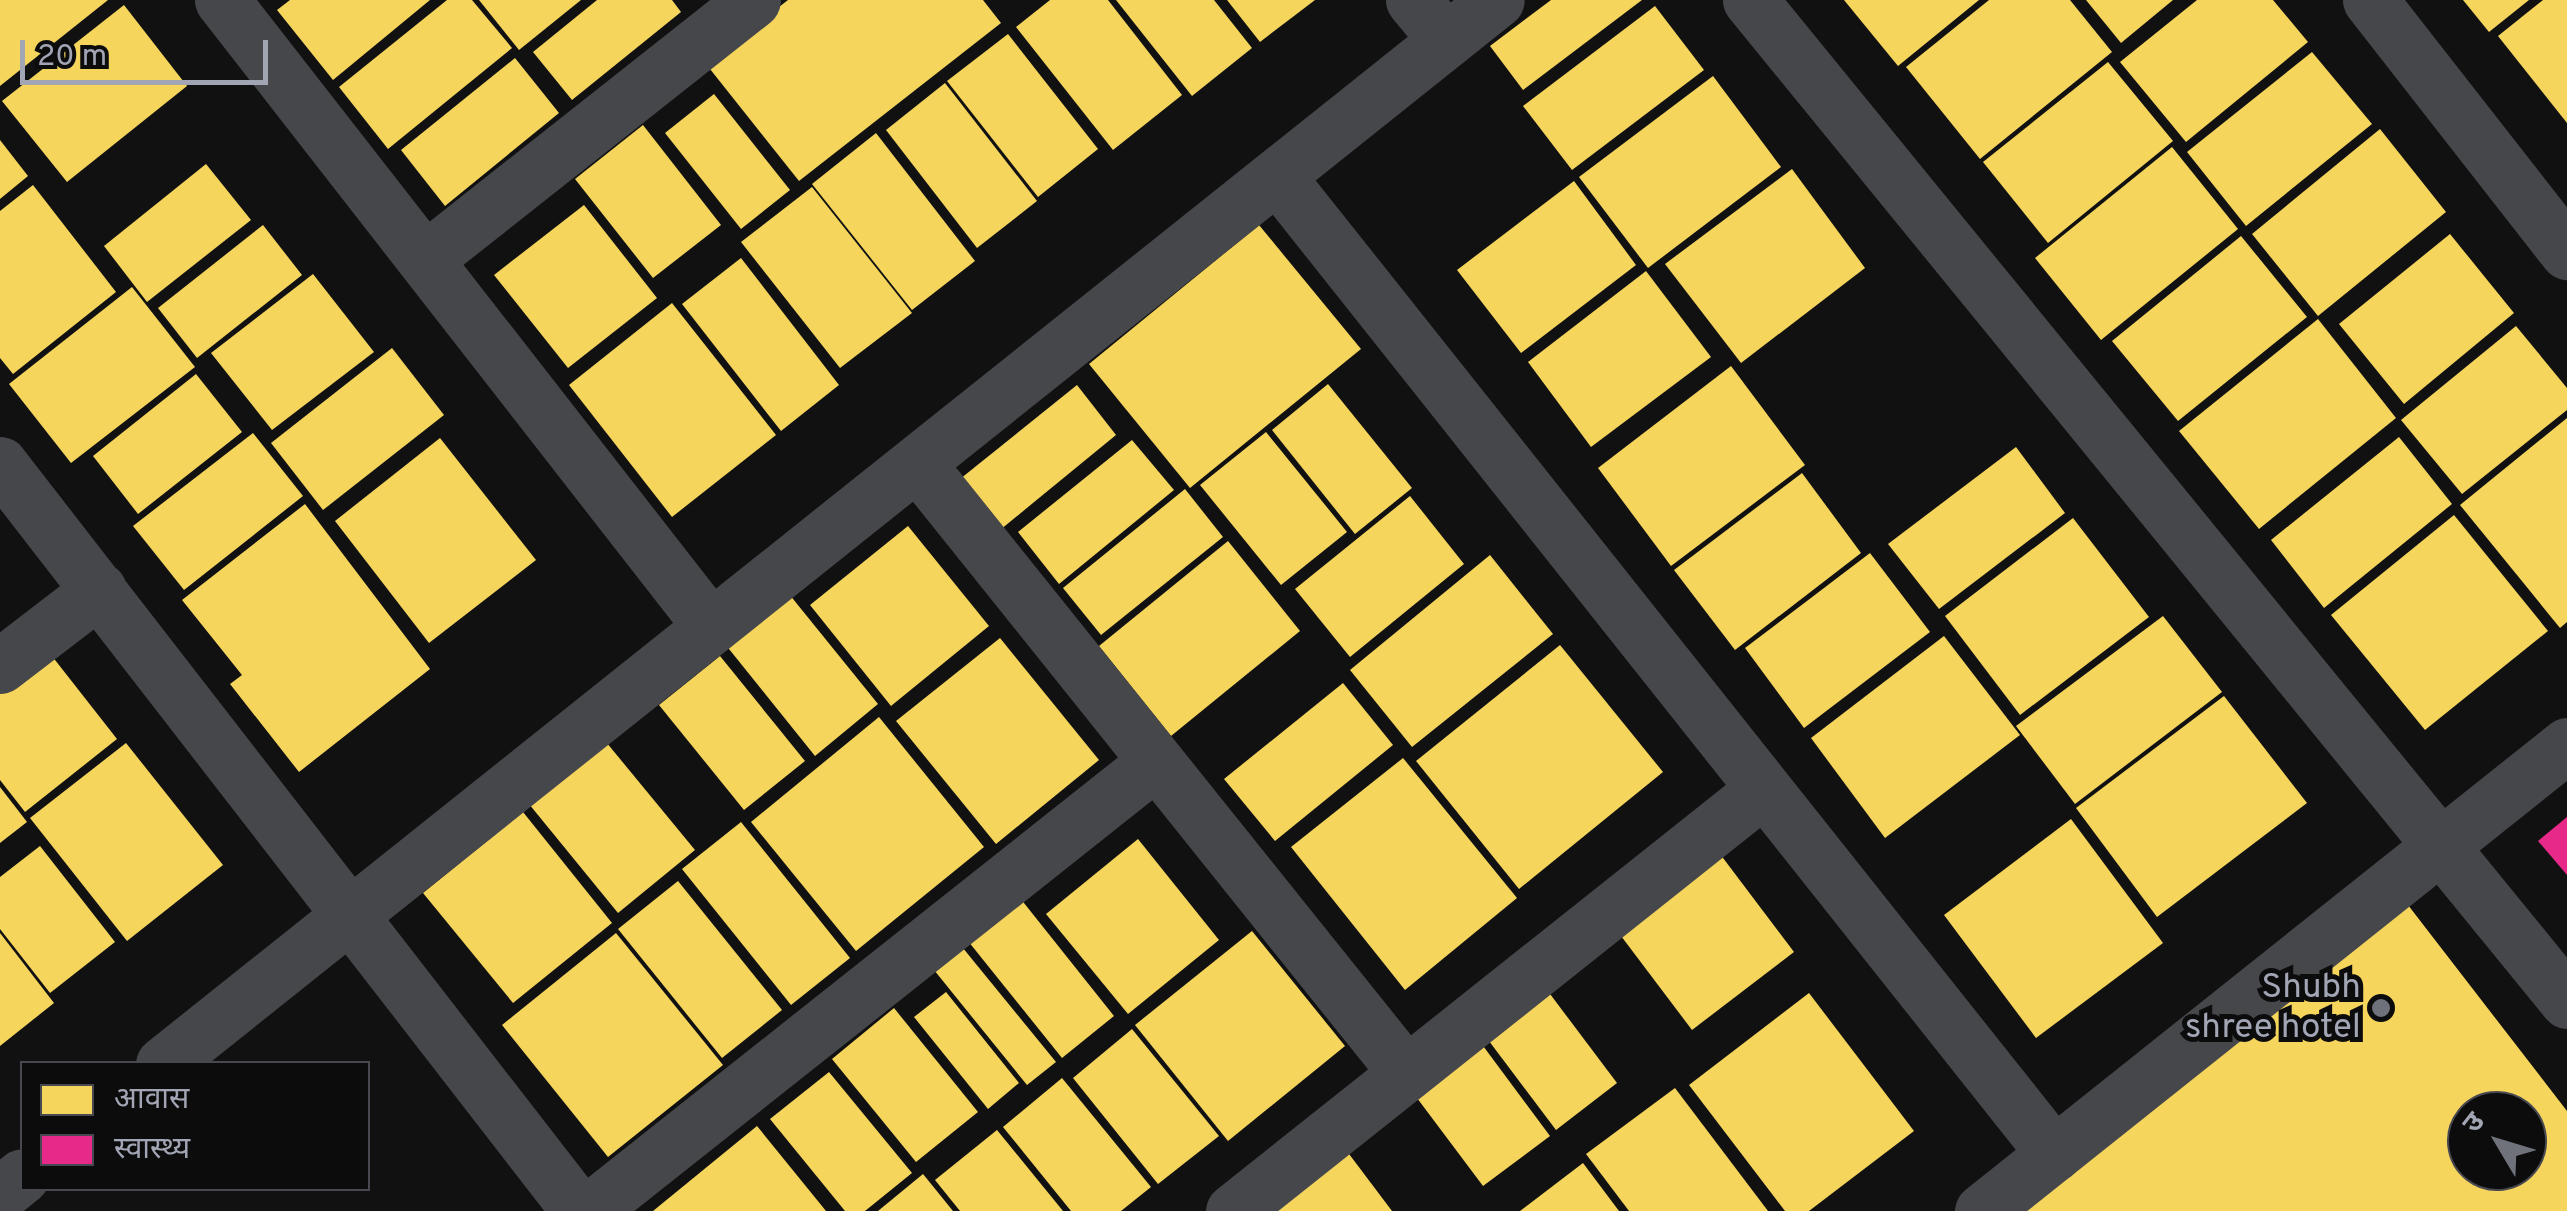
<!DOCTYPE html>
<html>
<head>
<meta charset="utf-8">
<style>
  body { margin:0 }
  #map { position:relative; width:2567px; height:1211px; overflow:hidden; background:#111112; font-family:Overpass,"Noto Sans Devanagari",sans-serif }
  div>[style] { position:absolute }
  .homes>* { inset:0; background:#f6d55c }
  .health>* { inset:0; background:#e7298a }
  .minor>* { height:55px; margin:-27.5px; padding:0 27.5px; transform-origin:27.5px; border-radius:27.5px; background:#46474a }
  .dots>* { width:28px; height:28px; translate:-50% -50%; box-sizing:border-box; border:5px solid #0c0c0d; border-radius:50% }
  span { translate:-50% -50%; white-space:nowrap; text-align:center; line-height:1.15; -webkit-text-stroke:10px #0c0c0d; paint-order:stroke }
  .poi-label { font-size:35px; color:#a1a5b4 }
  .right { translate:-100% -50%; text-align:right }
  .legend { position:absolute; left:20px; top:1061px; width:350px; height:130px; box-sizing:border-box; background:#0c0c0d; border:2px solid #484950; margin:0; padding:12px 18px; list-style:none; font-size:30px; color:#a1a5b4 }
  .legend li { display:flex; align-items:center; gap:20px; height:50px }
  .legend b { width:50px; border:2px solid #484950 }
  .north { position:absolute; left:2447px; top:1091px; width:100px; height:100px; box-sizing:border-box; background:#0c0c0d; border:2px solid #484950; border-radius:50%; rotate:308deg; font-size:28px; font-weight:700; line-height:40px; text-align:center; color:#a1a5b4 }
  .north::after { content:''; display:block; margin:auto; width:35px; height:45px; background:#6f717b; clip-path:polygon(50% 0,100% 100%,50% 72%,0 100%) }
  .scale { position:absolute; left:20px; top:40px; width:248px; height:45px; box-sizing:border-box; border:5px solid #a1a5b4; border-top:0; padding-left:12px; font-size:30px; line-height:35px; white-space:nowrap; color:#a1a5b4; -webkit-text-stroke:8px #0c0c0d; paint-order:stroke }
</style>
</head>
<body>
<div id="map">
  <div class="homes">
    <i style="clip-path:polygon(0 0,108px 0,0 86px)"></i>
    <i style="clip-path:polygon(290px 0,430px 0,333px 80px,277px 10px)"></i>
    <i style="clip-path:polygon(447px 0,472px 0,512px 48px,388px 149px,339px 87px)"></i>
    <i style="clip-path:polygon(479px 0,581px 0,519px 50px)"></i>
    <i style="clip-path:polygon(597px 0,672px 0,681px 12px,572px 100px,533px 52px)"></i>
    <i style="clip-path:polygon(788px 0,983px 0,1001px 23px,799px 181px,706px 64px)"></i>
    <i style="clip-path:polygon(1050px 0,1108px 0,1182px 95px,1113px 150px,1016px 27px)"></i>
    <i style="clip-path:polygon(1116px 0,1214px 0,1252px 48px,1192px 96px)"></i>
    <i style="clip-path:polygon(1227px 0,1315px 0,1260px 42px)"></i>
    <i style="clip-path:polygon(1551px 0,1642px 0,1523px 90px,1490px 46px)"></i>
    <i style="clip-path:polygon(1844px 0,1979px 0,1898px 66px)"></i>
    <i style="clip-path:polygon(1989px 0,2070px 0,2112px 52px,1980px 159px,1906px 67px)"></i>
    <i style="clip-path:polygon(2086px 0,2173px 0,2121px 43px)"></i>
    <i style="clip-path:polygon(2197px 0,2273px 0,2308px 42px,2186px 142px,2120px 62px)"></i>
    <i style="clip-path:polygon(2463px 0,2529px 0,2489px 32px)"></i>
    <i style="clip-path:polygon(2543px 0,2567px 0,2567px 123px,2498px 36px)"></i>
    <i style="clip-path:polygon(124px 5px,187px 86px,67px 182px,2px 101px)"></i>
    <i style="clip-path:polygon(1655px 6px,1704px 70px,1572px 170px,1523px 106px)"></i>
    <i style="clip-path:polygon(1008px 34px,1098px 149px,1038px 197px,947px 81px)"></i>
    <i style="clip-path:polygon(2312px 52px,2372px 124px,2246px 226px,2187px 152px)"></i>
    <i style="clip-path:polygon(515px 58px,559px 113px,445px 206px,401px 150px)"></i>
    <i style="clip-path:polygon(2108px 62px,2173px 141px,2048px 243px,1983px 162px)"></i>
    <i style="clip-path:polygon(1713px 76px,1781px 167px,1648px 268px,1579px 177px)"></i>
    <i style="clip-path:polygon(945px 83px,1037px 201px,977px 248px,886px 130px)"></i>
    <i style="clip-path:polygon(714px 94px,790px 190px,741px 229px,665px 133px)"></i>
    <i style="clip-path:polygon(643px 125px,721px 225px,653px 278px,575px 179px)"></i>
    <i style="clip-path:polygon(2380px 129px,2446px 212px,2318px 316px,2252px 234px)"></i>
    <i style="clip-path:polygon(876px 133px,975px 261px,912px 310px,812px 184px)"></i>
    <i style="clip-path:polygon(0 140px,28px 176px,0 199px)"></i>
    <i style="clip-path:polygon(2172px 147px,2238px 229px,2101px 340px,2035px 258px)"></i>
    <i style="clip-path:polygon(206px 164px,251px 220px,147px 302px,104px 246px)"></i>
    <i style="clip-path:polygon(1792px 169px,1865px 268px,1741px 363px,1665px 264px)"></i>
    <i style="clip-path:polygon(1574px 181px,1636px 265px,1521px 353px,1457px 270px)"></i>
    <i style="clip-path:polygon(33px 185px,116px 292px,13px 374px,0 358px,0 211px)"></i>
    <i style="clip-path:polygon(812px 187px,912px 313px,840px 368px,741px 242px)"></i>
    <i style="clip-path:polygon(584px 205px,657px 298px,568px 368px,494px 275px)"></i>
    <i style="clip-path:polygon(263px 225px,302px 275px,197px 358px,158px 308px)"></i>
    <i style="clip-path:polygon(1259px 225px,1361px 349px,1190px 488px,1089px 364px)"></i>
    <i style="clip-path:polygon(2450px 234px,2514px 313px,2404px 404px,2339px 324px)"></i>
    <i style="clip-path:polygon(2241px 236px,2307px 317px,2178px 421px,2112px 341px)"></i>
    <i style="clip-path:polygon(741px 258px,839px 385px,781px 431px,682px 304px)"></i>
    <i style="clip-path:polygon(1646px 271px,1711px 357px,1591px 447px,1528px 362px)"></i>
    <i style="clip-path:polygon(313px 274px,374px 352px,272px 430px,211px 353px)"></i>
    <i style="clip-path:polygon(132px 287px,195px 367px,71px 463px,9px 384px)"></i>
    <i style="clip-path:polygon(672px 303px,776px 435px,672px 517px,569px 385px)"></i>
    <i style="clip-path:polygon(2318px 319px,2396px 418px,2259px 529px,2179px 431px)"></i>
    <i style="clip-path:polygon(2516px 326px,2567px 388px,2567px 410px,2462px 494px,2401px 420px)"></i>
    <i style="clip-path:polygon(392px 348px,444px 415px,323px 510px,271px 443px)"></i>
    <i style="clip-path:polygon(1731px 366px,1805px 465px,1671px 566px,1598px 468px)"></i>
    <i style="clip-path:polygon(196px 374px,242px 432px,138px 514px,93px 456px)"></i>
    <i style="clip-path:polygon(1328px 384px,1412px 488px,1355px 534px,1272px 430px)"></i>
    <i style="clip-path:polygon(1077px 385px,1116px 435px,1000px 530px,960px 479px)"></i>
    <i style="clip-path:polygon(2567px 418px,2567px 622px,2560px 628px,2460px 505px)"></i>
    <i style="clip-path:polygon(1266px 432px,1347px 532px,1281px 585px,1200px 485px)"></i>
    <i style="clip-path:polygon(253px 433px,303px 496px,184px 590px,133px 526px)"></i>
    <i style="clip-path:polygon(2399px 437px,2452px 504px,2324px 608px,2271px 540px)"></i>
    <i style="clip-path:polygon(440px 438px,536px 560px,429px 643px,335px 521px)"></i>
    <i style="clip-path:polygon(1132px 440px,1174px 490px,1059px 584px,1018px 532px)"></i>
    <i style="clip-path:polygon(2016px 447px,2065px 513px,1939px 609px,1888px 544px)"></i>
    <i style="clip-path:polygon(1802px 473px,1861px 553px,1735px 650px,1674px 570px)"></i>
    <i style="clip-path:polygon(1185px 489px,1223px 537px,1101px 635px,1063px 588px)"></i>
    <i style="clip-path:polygon(1410px 496px,1464px 564px,1350px 657px,1295px 589px)"></i>
    <i style="clip-path:polygon(305px 504px,430px 669px,299px 772px,230px 684px,242px 675px,182px 600px)"></i>
    <i style="clip-path:polygon(2454px 515px,2548px 631px,2425px 730px,2331px 615px)"></i>
    <i style="clip-path:polygon(2073px 518px,2149px 617px,2020px 715px,1945px 616px)"></i>
    <i style="clip-path:polygon(908px 526px,989px 626px,891px 706px,810px 605px)"></i>
    <i style="clip-path:polygon(1228px 541px,1300px 631px,1171px 736px,1099px 646px)"></i>
    <i style="clip-path:polygon(1870px 553px,1930px 632px,1804px 728px,1745px 648px)"></i>
    <i style="clip-path:polygon(1490px 555px,1553px 634px,1412px 747px,1350px 670px)"></i>
    <i style="clip-path:polygon(789px 594px,878px 704px,815px 756px,725px 644px)"></i>
    <i style="clip-path:polygon(2163px 616px,2222px 692px,2075px 804px,2016px 726px)"></i>
    <i style="clip-path:polygon(1944px 636px,2020px 735px,1885px 838px,1811px 738px)"></i>
    <i style="clip-path:polygon(1000px 638px,1099px 760px,996px 844px,896px 721px)"></i>
    <i style="clip-path:polygon(1560px 645px,1663px 772px,1519px 889px,1416px 761px)"></i>
    <i style="clip-path:polygon(48px 651px,117px 739px,25px 812px,0 780px,0 688px)"></i>
    <i style="clip-path:polygon(720px 656px,805px 761px,744px 810px,659px 705px)"></i>
    <i style="clip-path:polygon(1343px 683px,1393px 745px,1275px 841px,1224px 779px)"></i>
    <i style="clip-path:polygon(2224px 696px,2307px 803px,2157px 917px,2076px 808px)"></i>
    <i style="clip-path:polygon(879px 717px,984px 847px,856px 951px,751px 822px)"></i>
    <i style="clip-path:polygon(597px 731px,695px 850px,618px 913px,520px 793px)"></i>
    <i style="clip-path:polygon(126px 743px,223px 865px,127px 941px,30px 818px)"></i>
    <i style="clip-path:polygon(1403px 758px,1517px 898px,1405px 990px,1291px 847px)"></i>
    <i style="clip-path:polygon(0 787px,27px 822px,0 843px)"></i>
    <i style="clip-path:polygon(523px 812px,612px 923px,513px 1003px,423px 893px)"></i>
    <i style="clip-path:polygon(2071px 819px,2163px 943px,2036px 1038px,1944px 915px)"></i>
    <i style="clip-path:polygon(741px 822px,850px 958px,791px 1005px,682px 869px)"></i>
    <i style="clip-path:polygon(1138px 839px,1219px 940px,1128px 1014px,1046px 914px)"></i>
    <i style="clip-path:polygon(40px 846px,115px 942px,50px 993px,0 929px,0 877px)"></i>
    <i style="clip-path:polygon(1714px 846px,1794px 952px,1692px 1030px,1612px 924px)"></i>
    <i style="clip-path:polygon(678px 881px,782px 1010px,722px 1058px,618px 929px)"></i>
    <i style="clip-path:polygon(1020px 898px,1114px 1016px,1062px 1058px,968px 941px)"></i>
    <i style="clip-path:polygon(evenodd,2408px 905px,2567px 1111px,2567px 1211px,2010px 1211px,2408px 905px,2467px 1111px,2527px 1111px,2527px 1171px,2467px 1171px,2467px 1111px)"></i>
    <i style="clip-path:polygon(1252px 931px,1345px 1046px,1228px 1141px,1135px 1025px)"></i>
    <i style="clip-path:polygon(0 933px,54px 1003px,0 1046px)"></i>
    <i style="clip-path:polygon(616px 933px,723px 1065px,608px 1157px,502px 1025px)"></i>
    <i style="clip-path:polygon(958px 942px,1056px 1062px,1027px 1085px,930px 965px)"></i>
    <i style="clip-path:polygon(1538px 978px,1617px 1083px,1556px 1130px,1477px 1025px)"></i>
    <i style="clip-path:polygon(946px 992px,1019px 1083px,988px 1109px,914px 1017px)"></i>
    <i style="clip-path:polygon(1809px 993px,1914px 1131px,1809px 1211px,1785px 1211px,1689px 1085px)"></i>
    <i style="clip-path:polygon(894px 1008px,978px 1112px,916px 1162px,832px 1059px)"></i>
    <i style="clip-path:polygon(1132px 1029px,1219px 1136px,1158px 1184px,1073px 1078px)"></i>
    <i style="clip-path:polygon(1472px 1031px,1550px 1136px,1483px 1186px,1405px 1082px)"></i>
    <i style="clip-path:polygon(829px 1072px,912px 1173px,865px 1211px,845px 1211px,770px 1119px)"></i>
    <i style="clip-path:polygon(1062px 1078px,1151px 1187px,1121px 1211px,1071px 1211px,1003px 1127px)"></i>
    <i style="clip-path:polygon(1675px 1088px,1768px 1211px,1629px 1211px,1586px 1154px)"></i>
    <i style="clip-path:polygon(757px 1126px,826px 1211px,653px 1211px)"></i>
    <i style="clip-path:polygon(997px 1130px,1063px 1211px,960px 1211px,935px 1180px)"></i>
    <i style="clip-path:polygon(1337px 1138px,1392px 1211px,1269px 1211px)"></i>
    <i style="clip-path:polygon(1583px 1163px,1619px 1211px,1520px 1211px)"></i>
    <i style="clip-path:polygon(923px 1174px,953px 1211px,878px 1211px)"></i>
  </div>
  <div class="health">
    <i style="clip-path:polygon(2567px 817px,2567px 875px,2538px 841px)"></i>
  </div>
  <div class="minor">
    <i style="left:222px;top:0;width:795px;rotate:52.05deg"></i>
    <i style="left:1413px;top:0;width:52px;rotate:50.5deg"></i>
    <i style="left:1750px;top:0;width:1292px;rotate:50.78deg"></i>
    <i style="left:2370px;top:0;width:320px;rotate:52deg"></i>
    <i style="left:1277px;top:176px;width:1249px;rotate:51.53deg"></i>
    <i style="left:428px;top:257px;width:414px;rotate:-38.3deg"></i>
    <i style="left:917px;top:463px;width:782px;rotate:51.28deg"></i>
    <i style="left:0;top:464px;width:945px;rotate:52.22deg"></i>
    <i style="left:0;top:666px;width:125px;rotate:-37.5deg"></i>
    <i style="left:163px;top:1064px;width:1706px;rotate:-38.58deg"></i>
    <i style="left:0;top:1194px;width:28px;rotate:-39deg"></i>
    <i style="left:589px;top:1211px;width:721px;rotate:-38.41deg"></i>
    <i style="left:1233px;top:1211px;width:678px;rotate:-38.48deg"></i>
    <i style="left:1982px;top:1211px;width:748px;rotate:-38.54deg"></i>
  </div>
  <div class="dots">
    <i style="left:2381px;top:1008px;background:#6f717b"></i>
  </div>
  <div class="poi-label">
    <span class="right" style="left:2361px;top:1008px">Shubh<br>shree hotel</span>
  </div>
  <ul class="legend">
  <li><b style="height:28px;background:#f6d55c"></b>आवास</li>
  <li><b style="height:28px;background:#e7298a"></b>स्वास्थ्य</li>
  </ul>
  <div class="north">उ</div>
  <div class="scale">20 m</div>
</div>
</body>
</html>
